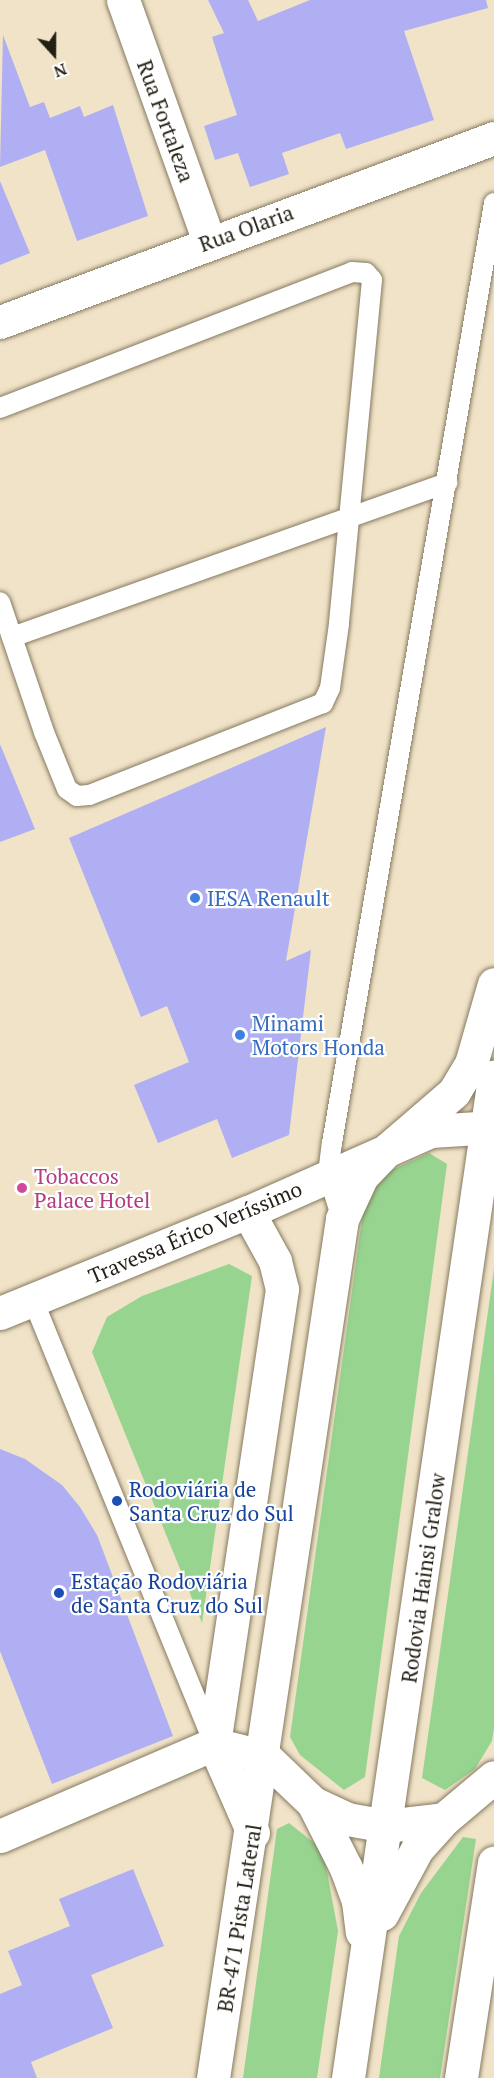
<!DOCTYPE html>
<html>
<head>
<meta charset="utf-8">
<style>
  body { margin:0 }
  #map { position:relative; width:494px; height:2078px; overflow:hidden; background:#f0e3c7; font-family:"PT Serif",serif }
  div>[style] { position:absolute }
  .green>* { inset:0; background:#96d48f }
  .building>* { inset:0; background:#b0aff3 }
  .roads { filter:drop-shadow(0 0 2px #857960) drop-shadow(0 0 2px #857960) }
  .service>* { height:20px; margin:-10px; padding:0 10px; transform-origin:10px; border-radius:10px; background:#fff }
  .minor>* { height:33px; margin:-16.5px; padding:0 16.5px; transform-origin:16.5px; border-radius:16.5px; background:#fff }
  .tertiary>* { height:33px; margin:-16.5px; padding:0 16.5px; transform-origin:16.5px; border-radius:16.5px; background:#fff }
  .primary>* { height:33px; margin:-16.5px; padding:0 16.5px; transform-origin:16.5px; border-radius:16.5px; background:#fff }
  .dots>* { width:16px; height:16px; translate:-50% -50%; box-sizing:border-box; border:3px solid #fff; border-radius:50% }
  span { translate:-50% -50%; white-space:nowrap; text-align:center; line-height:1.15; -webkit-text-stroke:4.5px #fff; paint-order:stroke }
  .street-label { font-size:21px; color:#241f15 }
  .shop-label { font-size:21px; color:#366cbe }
  .left { translate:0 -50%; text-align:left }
  .hotel-label { font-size:21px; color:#b23c85 }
  .transit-label { font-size:21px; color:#164399 }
  .north { position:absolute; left:24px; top:24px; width:60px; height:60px; -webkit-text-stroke:4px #fff; paint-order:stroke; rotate:159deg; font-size:16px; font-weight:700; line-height:24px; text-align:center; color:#241f15 }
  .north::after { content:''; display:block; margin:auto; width:21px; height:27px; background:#241f15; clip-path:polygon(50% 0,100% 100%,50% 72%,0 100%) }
</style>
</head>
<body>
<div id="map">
  <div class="green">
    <i style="clip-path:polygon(429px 1153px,447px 1164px,365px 1777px,344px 1790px,300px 1755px,290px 1737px,364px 1205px,385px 1173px)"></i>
    <i style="clip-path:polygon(229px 1264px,252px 1276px,202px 1623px,92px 1352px,107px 1317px,142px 1296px)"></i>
    <i style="clip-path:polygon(494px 1269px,494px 1728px,492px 1741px,475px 1769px,445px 1790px,422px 1778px)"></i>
    <i style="clip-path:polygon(289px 1823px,323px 1850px,338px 1931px,317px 2078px,243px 2078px,277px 1829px)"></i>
    <i style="clip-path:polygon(463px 1837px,476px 1839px,440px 2078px,379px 2078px,399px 1936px,421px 1893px)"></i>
  </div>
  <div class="building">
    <i style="clip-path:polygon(208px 0,248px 0,258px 21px,310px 0,486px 0,488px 8px,404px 31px,434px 120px,346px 149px,340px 133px,282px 153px,289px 174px,250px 187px,238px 153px,215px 160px,204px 126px,237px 115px,212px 37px,224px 33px)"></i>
    <i style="clip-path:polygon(3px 35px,30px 107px,44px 102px,50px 118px,80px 106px,84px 117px,113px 105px,148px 216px,77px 241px,45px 150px,0 167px)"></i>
    <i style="clip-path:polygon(0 181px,30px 253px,0 265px)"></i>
    <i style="clip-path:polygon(326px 727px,286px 961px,311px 950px,289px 1135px,232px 1158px,217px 1119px,158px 1143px,134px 1085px,189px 1062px,167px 1006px,141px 1017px,69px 838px)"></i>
    <i style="clip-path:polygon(0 744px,35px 829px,0 842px)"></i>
    <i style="clip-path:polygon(0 1449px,25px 1459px,62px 1485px,80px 1507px,97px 1535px,173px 1736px,52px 1784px,0 1651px)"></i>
    <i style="clip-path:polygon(133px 1869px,164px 1946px,91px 1975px,113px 2028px,31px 2062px,37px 2078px,0 2078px,0 1994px,22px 1985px,8px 1951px,70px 1926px,59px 1899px)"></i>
  </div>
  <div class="roads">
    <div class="service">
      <i style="left:0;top:408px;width:377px;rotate:-21.1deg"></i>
      <i style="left:352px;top:272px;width:14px;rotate:4deg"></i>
      <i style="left:366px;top:273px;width:9px;rotate:49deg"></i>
      <i style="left:372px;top:280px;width:346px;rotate:95.5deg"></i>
      <i style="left:339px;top:624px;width:65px;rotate:98deg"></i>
      <i style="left:330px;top:688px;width:17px;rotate:115deg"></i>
      <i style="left:323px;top:703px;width:251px;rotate:158.5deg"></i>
      <i style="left:89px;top:795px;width:12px;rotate:175deg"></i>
      <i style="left:77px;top:796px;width:12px;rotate:-145deg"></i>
      <i style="left:67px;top:789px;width:61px;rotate:-112deg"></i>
      <i style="left:44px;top:732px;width:137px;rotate:-108.7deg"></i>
      <i style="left:12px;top:637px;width:462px;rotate:-19.5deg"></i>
      <i style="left:342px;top:1219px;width:47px;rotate:-107.3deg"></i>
      <i style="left:328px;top:1174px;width:31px;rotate:-83deg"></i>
      <i style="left:332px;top:1143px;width:954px;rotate:-80.22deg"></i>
      <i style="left:33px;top:1300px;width:471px;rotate:67.8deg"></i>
    </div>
    <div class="minor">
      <i style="left:123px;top:0;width:256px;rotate:70.4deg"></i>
      <i style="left:0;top:322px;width:527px;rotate:-20.43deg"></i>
      <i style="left:248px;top:1212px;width:56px;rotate:61.1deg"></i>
      <i style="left:275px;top:1261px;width:29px;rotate:76deg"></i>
      <i style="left:282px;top:1289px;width:460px;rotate:98.5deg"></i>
      <i style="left:214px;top:1744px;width:97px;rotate:66.3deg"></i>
    </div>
    <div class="tertiary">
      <i style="left:0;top:1313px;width:268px;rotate:-22.2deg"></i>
      <i style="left:248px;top:1212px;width:200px;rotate:-23.9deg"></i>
      <i style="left:431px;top:1131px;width:63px;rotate:-3.6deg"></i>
      <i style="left:0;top:1836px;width:233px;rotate:-23.3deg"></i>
      <i style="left:214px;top:1744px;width:53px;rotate:14.3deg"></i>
      <i style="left:265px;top:1757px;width:66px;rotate:43.8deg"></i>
      <i style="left:313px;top:1803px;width:38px;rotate:25deg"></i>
      <i style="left:347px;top:1819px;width:40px;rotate:10deg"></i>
      <i style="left:386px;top:1826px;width:58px;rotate:-6.9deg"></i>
      <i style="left:444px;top:1819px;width:65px;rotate:-40deg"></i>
      <i style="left:213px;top:2078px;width:869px;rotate:-81.46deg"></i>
      <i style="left:342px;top:1219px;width:47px;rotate:-65.1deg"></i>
      <i style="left:362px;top:1176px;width:37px;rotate:-46deg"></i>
      <i style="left:461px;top:2078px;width:218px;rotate:-81.3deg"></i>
    </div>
    <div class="primary">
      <i style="left:388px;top:1149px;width:87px;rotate:-40.8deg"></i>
      <i style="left:454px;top:1092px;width:33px;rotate:-59deg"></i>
      <i style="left:471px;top:1064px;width:83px;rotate:-74deg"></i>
      <i style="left:313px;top:1803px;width:73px;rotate:63.1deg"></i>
      <i style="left:346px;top:1868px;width:35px;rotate:70deg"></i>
      <i style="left:358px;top:1901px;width:31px;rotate:83deg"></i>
      <i style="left:382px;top:1914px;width:74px;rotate:-61.7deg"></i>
      <i style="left:417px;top:1849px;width:40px;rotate:-48deg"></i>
      <i style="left:348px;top:2078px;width:1012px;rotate:-81.7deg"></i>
    </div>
  </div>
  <div class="dots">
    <i style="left:195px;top:898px;background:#3f7fe0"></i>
    <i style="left:240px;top:1035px;background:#3f7fe0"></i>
    <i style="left:22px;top:1188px;background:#d1479c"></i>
    <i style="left:117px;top:1501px;background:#1a4fb4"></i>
    <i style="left:59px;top:1593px;background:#1a4fb4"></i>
  </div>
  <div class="street-label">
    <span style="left:166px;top:121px;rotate:70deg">Rua Fortaleza</span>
    <span style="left:246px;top:228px;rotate:-20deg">Rua Olaria</span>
    <span style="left:195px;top:1232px;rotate:-23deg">Travessa Érico Veríssimo</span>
    <span style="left:423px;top:1578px;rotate:-82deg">Rodovia Hainsi Gralow</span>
    <span style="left:239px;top:1918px;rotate:-81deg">BR-471 Pista Lateral</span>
  </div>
  <div class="shop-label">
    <span class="left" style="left:207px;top:898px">IESA Renault</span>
    <span class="left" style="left:252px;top:1035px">Minami<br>Motors Honda</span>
  </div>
  <div class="hotel-label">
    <span class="left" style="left:34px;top:1188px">Tobaccos<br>Palace Hotel</span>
  </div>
  <div class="transit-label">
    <span class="left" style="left:129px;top:1501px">Rodoviária de<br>Santa Cruz do Sul</span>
    <span class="left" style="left:71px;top:1593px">Estação Rodoviária<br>de Santa Cruz do Sul</span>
  </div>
  <div class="north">N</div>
</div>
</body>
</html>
